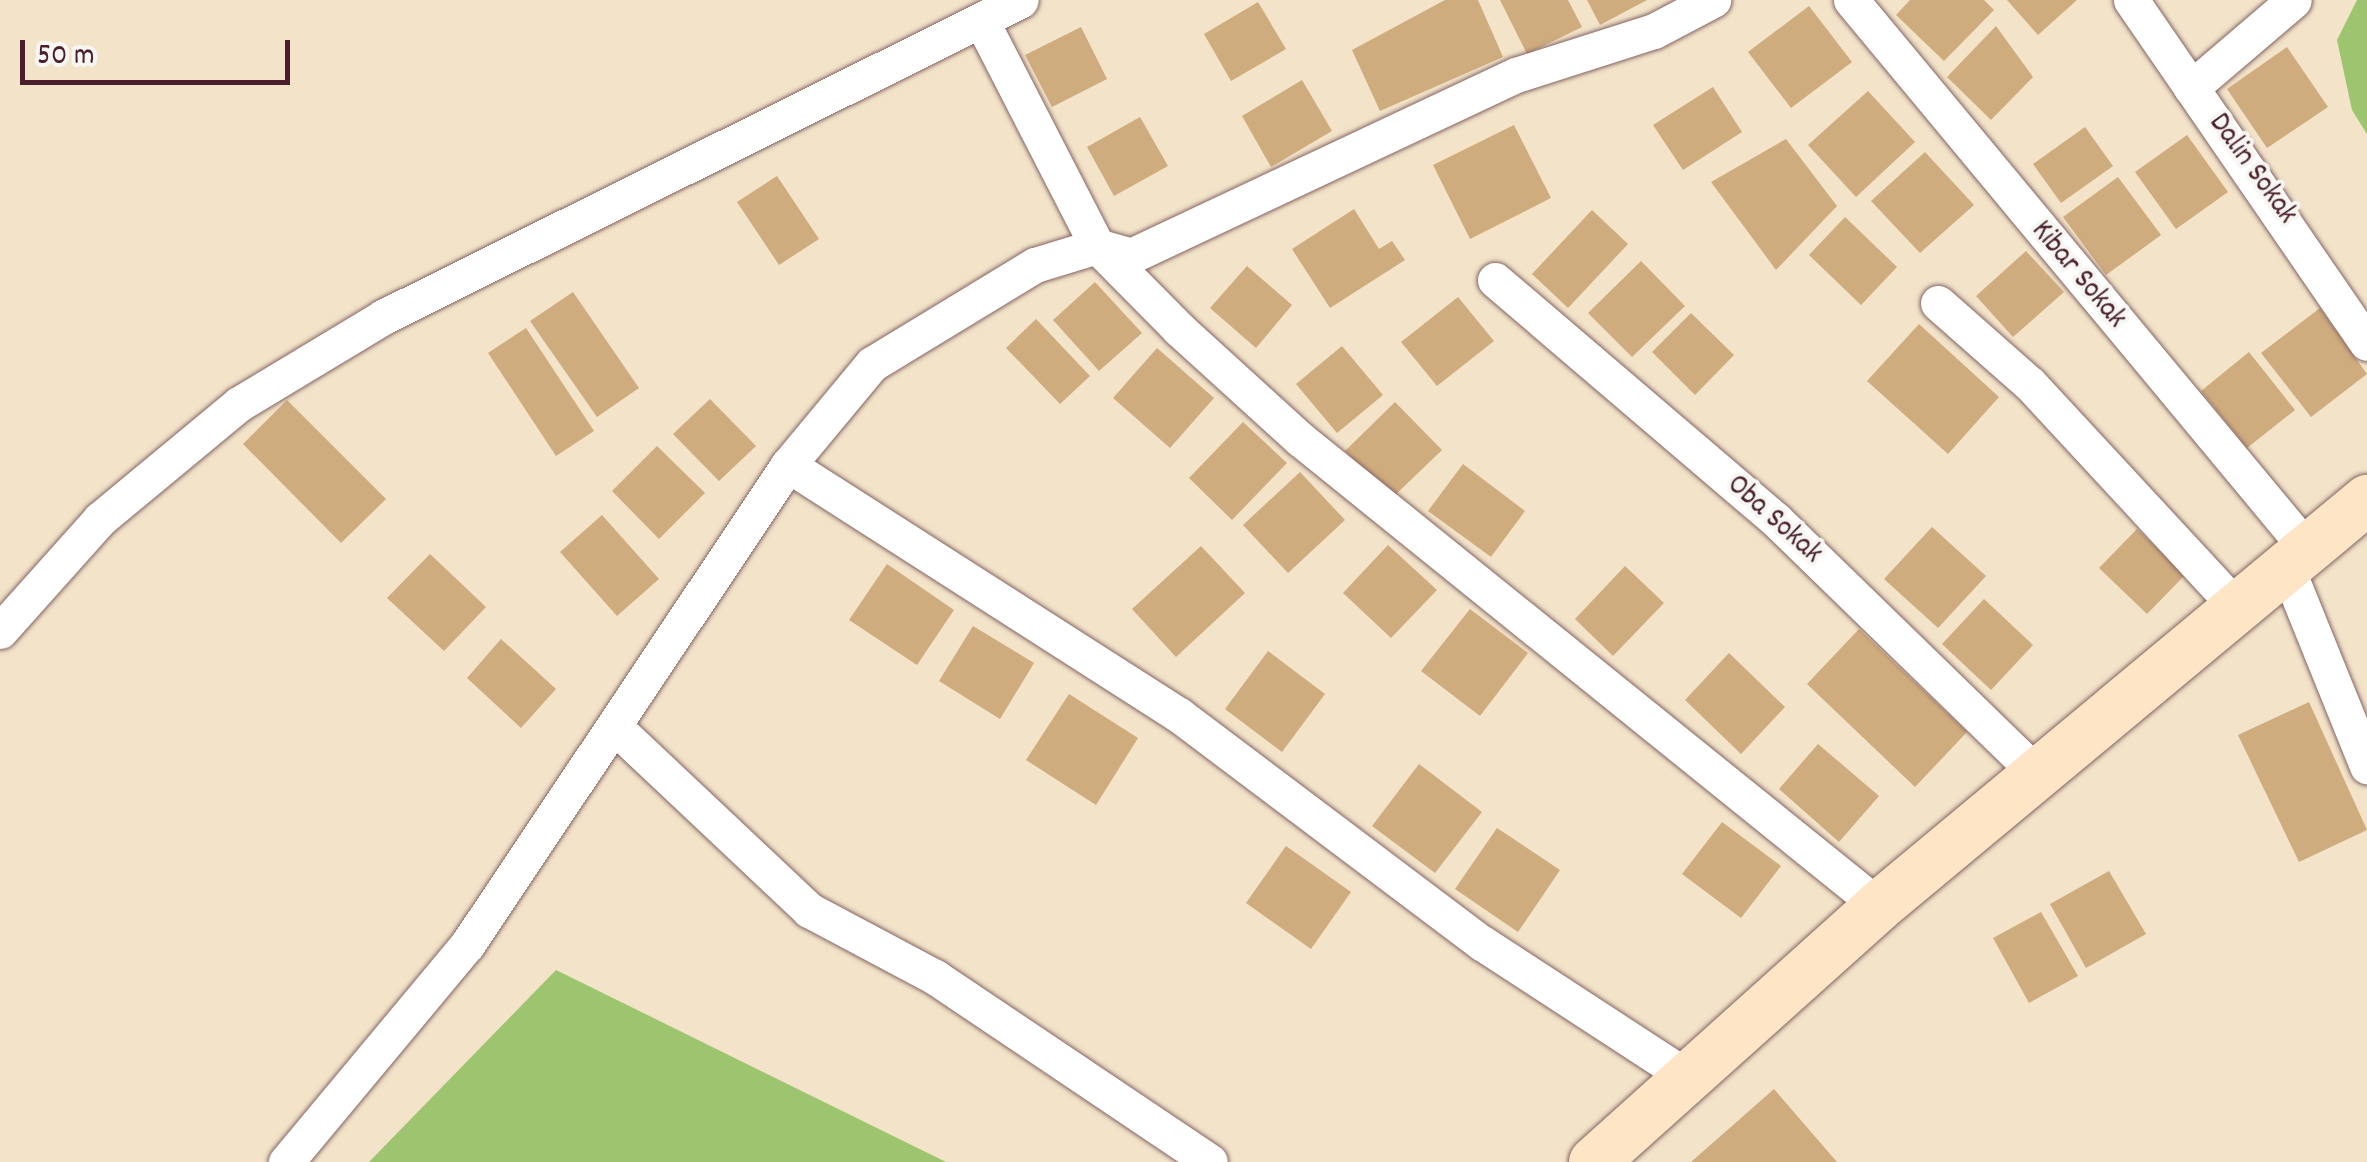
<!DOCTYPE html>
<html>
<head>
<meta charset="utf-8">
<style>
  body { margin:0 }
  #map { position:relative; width:2367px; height:1162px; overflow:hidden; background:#f2e3c9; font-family:Dekko,sans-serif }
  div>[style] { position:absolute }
  .green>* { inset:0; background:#9dc46f }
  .building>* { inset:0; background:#cfac7e }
  .roads { filter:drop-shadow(0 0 2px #856462) drop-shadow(0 0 2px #856462) }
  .minor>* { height:35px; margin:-17.5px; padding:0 17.5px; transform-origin:17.5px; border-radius:17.5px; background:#fff }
  .secondary>* { height:50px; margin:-25px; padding:0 25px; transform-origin:25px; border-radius:25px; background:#fde5c5 }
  span { translate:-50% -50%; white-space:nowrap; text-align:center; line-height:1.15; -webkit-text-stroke:8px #f6f6f2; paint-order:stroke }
  .street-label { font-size:30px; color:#4a1f2b }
  .scale { position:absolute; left:20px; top:40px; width:270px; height:45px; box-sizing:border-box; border:5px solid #4a1f2b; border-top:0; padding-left:12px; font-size:30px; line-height:35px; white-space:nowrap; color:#4a1f2b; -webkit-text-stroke:8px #f6f6f2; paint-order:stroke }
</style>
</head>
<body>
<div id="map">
  <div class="green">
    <i style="clip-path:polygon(2357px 0,2367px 0,2367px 134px,2352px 110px,2337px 40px)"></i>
    <i style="clip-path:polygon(556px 970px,946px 1162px,369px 1162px)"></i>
  </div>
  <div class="building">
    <i style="clip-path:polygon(1445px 0,1478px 0,1503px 57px,1380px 111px,1352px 50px)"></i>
    <i style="clip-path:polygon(1500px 0,1568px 0,1582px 27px,1527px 54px)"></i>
    <i style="clip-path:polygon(1587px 0,1647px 0,1600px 25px)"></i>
    <i style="clip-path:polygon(1910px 0,1984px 0,1994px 10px,1944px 61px,1896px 15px)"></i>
    <i style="clip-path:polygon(2007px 0,2077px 0,2038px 35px)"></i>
    <i style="clip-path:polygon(1258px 2px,1286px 49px,1231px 81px,1204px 34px)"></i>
    <i style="clip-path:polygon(1809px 6px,1852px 62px,1791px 108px,1748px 52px)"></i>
    <i style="clip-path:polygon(1996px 26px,2033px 77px,1991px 120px,1947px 77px)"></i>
    <i style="clip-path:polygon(1081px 27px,1107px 79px,1052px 107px,1025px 55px)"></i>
    <i style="clip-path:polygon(2287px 47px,2328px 107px,2267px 148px,2227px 89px)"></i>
    <i style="clip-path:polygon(1302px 80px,1332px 131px,1271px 167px,1242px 116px)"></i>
    <i style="clip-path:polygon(1713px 87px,1742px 132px,1683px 170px,1653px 125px)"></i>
    <i style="clip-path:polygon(1868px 91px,1915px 142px,1856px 197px,1808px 145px)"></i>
    <i style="clip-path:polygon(1140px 117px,1168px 166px,1114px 196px,1087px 147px)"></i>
    <i style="clip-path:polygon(1514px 125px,1551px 198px,1470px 239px,1433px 165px)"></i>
    <i style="clip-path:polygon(2085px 127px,2113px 166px,2061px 203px,2033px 164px)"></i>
    <i style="clip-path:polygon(2187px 135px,2228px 192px,2176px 229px,2135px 172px)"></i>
    <i style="clip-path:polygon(1786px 139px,1837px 206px,1776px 270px,1711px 182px)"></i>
    <i style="clip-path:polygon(1925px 152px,1974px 205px,1920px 253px,1871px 201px)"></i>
    <i style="clip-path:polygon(777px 176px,819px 239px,779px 265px,737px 202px)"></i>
    <i style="clip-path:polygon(2118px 177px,2161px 235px,2106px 275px,2063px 217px)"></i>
    <i style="clip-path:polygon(1354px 209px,1379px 249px,1392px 241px,1405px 260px,1330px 308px,1292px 249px)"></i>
    <i style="clip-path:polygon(1592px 210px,1628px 244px,1568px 308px,1532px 274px)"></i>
    <i style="clip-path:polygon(1845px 217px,1897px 267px,1861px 305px,1809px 255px)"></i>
    <i style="clip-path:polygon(2026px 251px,2064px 292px,2013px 337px,1976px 296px)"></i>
    <i style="clip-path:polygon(1641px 261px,1685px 306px,1632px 357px,1588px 313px)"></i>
    <i style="clip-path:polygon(1247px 266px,1292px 305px,1256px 348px,1210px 308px)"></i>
    <i style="clip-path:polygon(1095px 282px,1142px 333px,1099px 371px,1053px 320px)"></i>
    <i style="clip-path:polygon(573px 292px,639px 388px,597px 417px,530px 321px)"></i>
    <i style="clip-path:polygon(1458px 297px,1494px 341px,1437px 386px,1401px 342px)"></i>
    <i style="clip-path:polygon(2320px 308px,2367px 374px,2311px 417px,2261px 353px)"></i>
    <i style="clip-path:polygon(1691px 313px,1734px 355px,1695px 395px,1652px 352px)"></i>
    <i style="clip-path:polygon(1036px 319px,1090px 376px,1060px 404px,1006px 348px)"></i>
    <i style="clip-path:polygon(1919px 324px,1999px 397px,1948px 454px,1867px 381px)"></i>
    <i style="clip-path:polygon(526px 328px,594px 431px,556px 456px,488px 353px)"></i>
    <i style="clip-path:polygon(1342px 346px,1383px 395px,1337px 433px,1296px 384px)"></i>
    <i style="clip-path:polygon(1157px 348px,1214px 398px,1170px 448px,1113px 398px)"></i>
    <i style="clip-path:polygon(2249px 352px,2295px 410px,2247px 448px,2201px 391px)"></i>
    <i style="clip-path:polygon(710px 399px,756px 446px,719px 481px,673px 434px)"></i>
    <i style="clip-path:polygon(287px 400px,386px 499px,341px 543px,243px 444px)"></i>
    <i style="clip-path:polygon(1395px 402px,1442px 450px,1392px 498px,1345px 451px)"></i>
    <i style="clip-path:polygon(1243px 422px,1287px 463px,1232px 520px,1189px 478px)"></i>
    <i style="clip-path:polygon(657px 446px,705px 493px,659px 539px,612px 491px)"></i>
    <i style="clip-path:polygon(1463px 464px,1525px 511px,1491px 557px,1428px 511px)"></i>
    <i style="clip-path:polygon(1300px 472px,1345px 520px,1288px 573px,1243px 525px)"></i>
    <i style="clip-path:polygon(602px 515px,659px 579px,617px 616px,560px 552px)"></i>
    <i style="clip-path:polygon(1932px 527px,1986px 576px,1938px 628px,1884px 579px)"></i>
    <i style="clip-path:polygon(2137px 529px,2185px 575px,2147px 614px,2099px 568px)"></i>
    <i style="clip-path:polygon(1388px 545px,1437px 590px,1391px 638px,1343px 593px)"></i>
    <i style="clip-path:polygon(1201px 546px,1245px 593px,1176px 657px,1132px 609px)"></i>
    <i style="clip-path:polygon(430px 554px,486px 607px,444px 651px,387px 598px)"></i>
    <i style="clip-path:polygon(887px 564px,954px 610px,917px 665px,849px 620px)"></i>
    <i style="clip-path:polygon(1625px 566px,1664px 603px,1613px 656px,1575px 619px)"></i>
    <i style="clip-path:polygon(1984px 599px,2033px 645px,1991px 690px,1942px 644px)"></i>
    <i style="clip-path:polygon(1470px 609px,1528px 653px,1480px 716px,1421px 671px)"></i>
    <i style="clip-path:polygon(973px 626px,1034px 663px,1000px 719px,939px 681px)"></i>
    <i style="clip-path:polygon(1859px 629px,1967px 732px,1915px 787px,1807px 684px)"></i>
    <i style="clip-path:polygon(501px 639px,556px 689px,521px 728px,467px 678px)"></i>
    <i style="clip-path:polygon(1268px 651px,1325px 694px,1282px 752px,1225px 709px)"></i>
    <i style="clip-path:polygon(1729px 653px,1785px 707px,1741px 754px,1685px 700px)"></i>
    <i style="clip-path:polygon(1069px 694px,1138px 738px,1096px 805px,1026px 760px)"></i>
    <i style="clip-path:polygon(2309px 702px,2367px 830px,2299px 862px,2238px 735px)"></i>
    <i style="clip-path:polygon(1818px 744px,1879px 796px,1839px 842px,1779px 789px)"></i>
    <i style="clip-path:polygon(1419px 764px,1482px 812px,1435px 873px,1372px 826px)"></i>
    <i style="clip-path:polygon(1722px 822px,1781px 866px,1741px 918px,1682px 874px)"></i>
    <i style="clip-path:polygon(1497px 828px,1560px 870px,1518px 932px,1455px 889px)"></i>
    <i style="clip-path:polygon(1286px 846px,1351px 892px,1311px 949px,1246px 903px)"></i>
    <i style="clip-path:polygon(2109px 871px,2146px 934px,2086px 968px,2050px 904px)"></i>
    <i style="clip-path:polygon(2041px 912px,2078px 976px,2029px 1003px,1993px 938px)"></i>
    <i style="clip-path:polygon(1774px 1089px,1837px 1162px,1691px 1162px)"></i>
  </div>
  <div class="roads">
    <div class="minor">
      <i style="left:1851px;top:0;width:714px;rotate:50.29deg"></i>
      <i style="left:2131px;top:0;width:416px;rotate:55.5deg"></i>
      <i style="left:981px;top:20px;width:254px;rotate:62.8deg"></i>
      <i style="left:1097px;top:246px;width:117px;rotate:45.3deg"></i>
      <i style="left:1179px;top:329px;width:164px;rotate:42.3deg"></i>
      <i style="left:1300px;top:439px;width:744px;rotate:38.89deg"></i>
      <i style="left:2191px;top:88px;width:135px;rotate:-40.5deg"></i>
      <i style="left:1495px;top:280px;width:370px;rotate:40.5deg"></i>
      <i style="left:1776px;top:520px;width:367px;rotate:44.2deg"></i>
      <i style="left:1938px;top:303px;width:123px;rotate:41.4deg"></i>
      <i style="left:2030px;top:384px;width:309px;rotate:47.2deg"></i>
      <i style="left:788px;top:465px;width:464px;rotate:32.6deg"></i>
      <i style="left:1179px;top:715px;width:379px;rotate:37deg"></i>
      <i style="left:1482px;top:943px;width:247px;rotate:33.1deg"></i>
      <i style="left:2287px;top:568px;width:214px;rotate:68deg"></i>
      <i style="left:0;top:631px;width:150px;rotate:-48.2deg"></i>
      <i style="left:100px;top:519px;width:180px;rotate:-39.6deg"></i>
      <i style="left:239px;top:404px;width:168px;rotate:-31.1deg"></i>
      <i style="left:383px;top:317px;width:712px;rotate:-26.42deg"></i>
      <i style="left:617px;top:729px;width:264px;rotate:43.3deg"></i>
      <i style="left:809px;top:910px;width:143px;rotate:28deg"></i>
      <i style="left:935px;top:977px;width:331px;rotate:33.9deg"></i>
      <i style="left:286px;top:1162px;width:283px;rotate:-50.2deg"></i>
      <i style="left:467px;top:945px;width:577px;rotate:-56.23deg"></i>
      <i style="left:788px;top:465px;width:131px;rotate:-50.3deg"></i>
      <i style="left:872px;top:364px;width:191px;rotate:-31.3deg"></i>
      <i style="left:1035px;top:265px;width:65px;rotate:-17deg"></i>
      <i style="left:1097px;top:246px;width:35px;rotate:16deg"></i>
      <i style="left:1131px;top:256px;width:425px;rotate:-25.2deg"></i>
      <i style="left:1516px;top:75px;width:145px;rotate:-17.7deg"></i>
      <i style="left:1654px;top:31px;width:67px;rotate:-27.7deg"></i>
    </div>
    <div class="secondary">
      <i style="left:1594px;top:1162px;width:383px;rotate:-41.9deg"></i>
      <i style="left:1879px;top:906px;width:635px;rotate:-39.76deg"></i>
    </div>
  </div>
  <div class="street-label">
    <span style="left:2251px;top:170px;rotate:54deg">Dalin Sokak</span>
    <span style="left:2077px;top:276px;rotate:50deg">Kibar Sokak</span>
    <span style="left:1773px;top:521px;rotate:42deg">Oba Sokak</span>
  </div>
  <div class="scale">50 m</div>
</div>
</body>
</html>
